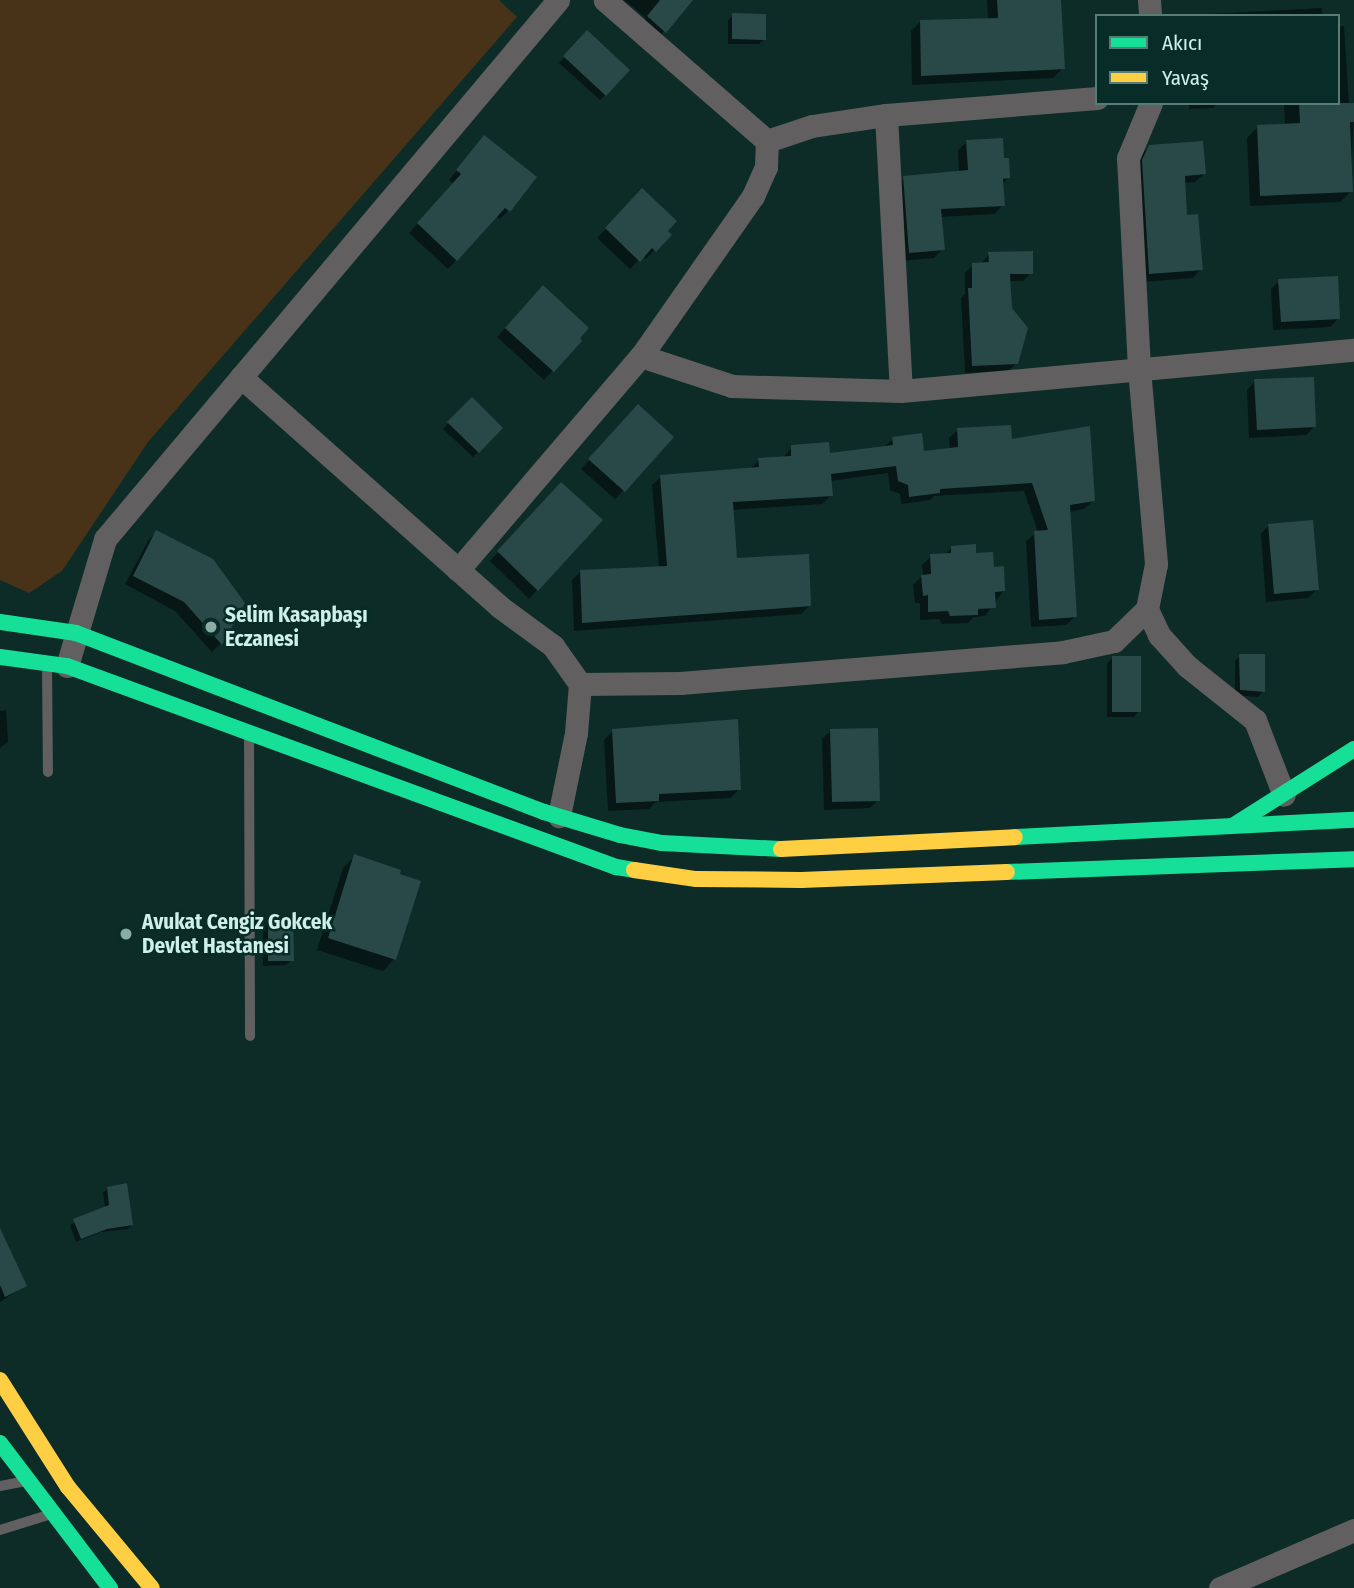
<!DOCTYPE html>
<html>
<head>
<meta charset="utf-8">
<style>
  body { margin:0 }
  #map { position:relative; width:1354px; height:1588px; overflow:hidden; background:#0d2c28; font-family:"Fira Sans Condensed",sans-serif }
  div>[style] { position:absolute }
  .green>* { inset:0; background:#483218 }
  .shadow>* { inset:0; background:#0007 }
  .building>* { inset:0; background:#294848 }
  .lane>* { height:10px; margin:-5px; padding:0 5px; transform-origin:5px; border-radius:5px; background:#615f60 }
  .street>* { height:23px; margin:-11.5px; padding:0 11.5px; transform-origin:11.5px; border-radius:11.5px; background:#615f60 }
  .fast>* { height:16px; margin:-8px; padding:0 8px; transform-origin:8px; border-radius:8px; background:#16e098 }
  .slow>* { height:16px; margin:-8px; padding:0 8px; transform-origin:8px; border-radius:8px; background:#ffcf43 }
  .dots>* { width:19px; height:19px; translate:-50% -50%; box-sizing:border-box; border:4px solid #082d28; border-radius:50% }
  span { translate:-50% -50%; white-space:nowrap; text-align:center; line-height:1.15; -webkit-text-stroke:5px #082d28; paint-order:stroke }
  .poi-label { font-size:21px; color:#cfefe9; font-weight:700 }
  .left { translate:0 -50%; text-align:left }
  .legend { position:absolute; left:1095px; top:14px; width:245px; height:91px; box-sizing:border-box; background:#082d28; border:2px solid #587b75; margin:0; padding:9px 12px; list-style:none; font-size:21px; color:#cfefe9 }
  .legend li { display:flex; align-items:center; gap:14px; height:35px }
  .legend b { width:35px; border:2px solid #587b75 }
</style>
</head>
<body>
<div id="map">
  <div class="green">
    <i style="clip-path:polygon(0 0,499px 0,517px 17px,148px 442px,62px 571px,29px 593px,0 580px)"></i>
  </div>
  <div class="shadow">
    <i style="clip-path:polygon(624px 0,691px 0,656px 40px,639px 26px,646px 18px)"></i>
    <i style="clip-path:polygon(987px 0,1059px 0,1063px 68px,1053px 78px,912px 85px,911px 31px,921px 21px,988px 20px)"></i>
    <i style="clip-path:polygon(1322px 8px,1322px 16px,1189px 16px,1189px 15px)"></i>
    <i style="clip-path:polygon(733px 15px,765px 39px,759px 44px,728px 44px,728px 20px)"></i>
    <i style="clip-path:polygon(1344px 26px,1349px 104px,1354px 104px,1351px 191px,1340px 202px,1250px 206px,1247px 138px,1258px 127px,1285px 126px,1284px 103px,1338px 103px,1338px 27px)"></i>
    <i style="clip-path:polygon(587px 33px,628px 71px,600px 100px,559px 63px)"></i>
    <i style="clip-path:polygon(1189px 103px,1218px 103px,1213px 108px,1189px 109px)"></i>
    <i style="clip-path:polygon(967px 142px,1002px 160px,1008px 178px,1002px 184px,1003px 205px,994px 214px,940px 217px,943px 249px,934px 258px,900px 261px,895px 186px,904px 178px,959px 173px,958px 150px)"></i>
    <i style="clip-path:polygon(476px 146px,535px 177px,508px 211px,500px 219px,496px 216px,448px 269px,409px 233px,454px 184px,449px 180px)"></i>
    <i style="clip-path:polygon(1149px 147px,1204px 174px,1195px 182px,1184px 183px,1186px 216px,1201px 269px,1193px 278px,1141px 282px,1134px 170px,1140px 156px)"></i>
    <i style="clip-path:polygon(643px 191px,669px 235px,646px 259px,643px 256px,630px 269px,597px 238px)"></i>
    <i style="clip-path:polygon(989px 254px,1031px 273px,1023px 281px,1008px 281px,1017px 363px,1008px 371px,965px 373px,961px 298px,965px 294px,965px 273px,973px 265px,981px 264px)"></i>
    <i style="clip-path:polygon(1279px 281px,1338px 319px,1330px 327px,1273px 330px,1271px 289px)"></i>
    <i style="clip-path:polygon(534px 296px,580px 341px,544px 380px,497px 337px)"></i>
    <i style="clip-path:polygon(1255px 381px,1314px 427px,1306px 435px,1249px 438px,1247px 390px)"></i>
    <i style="clip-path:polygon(472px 399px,501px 428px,473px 457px,443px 429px)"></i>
    <i style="clip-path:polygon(629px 415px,672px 437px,615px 499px,581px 469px)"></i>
    <i style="clip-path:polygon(958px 430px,1011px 441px,1093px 501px,1084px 509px,1068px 512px,1075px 617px,1066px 625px,1031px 627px,1026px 541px,1038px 532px,1024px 491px,934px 496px,930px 500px,901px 504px,900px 494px,890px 490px,888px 473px,830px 481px,831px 495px,822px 504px,731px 510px,735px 560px,810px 605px,801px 614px,574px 631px,572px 580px,580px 572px,659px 568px,652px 485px,661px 477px,750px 469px,759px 460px,783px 458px,792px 447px,828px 455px,884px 447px,893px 439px,922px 453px,950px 450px,949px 438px)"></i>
    <i style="clip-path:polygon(553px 493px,600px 520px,529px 599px,490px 561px)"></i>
    <i style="clip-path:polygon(1269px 525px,1317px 590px,1308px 598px,1266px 602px,1261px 534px)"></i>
    <i style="clip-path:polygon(156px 532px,243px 604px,220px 644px,212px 652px,175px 611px,125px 584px,148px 541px)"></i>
    <i style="clip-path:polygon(952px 548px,974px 555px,992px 569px,1004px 590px,985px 616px,974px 617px,968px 623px,942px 624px,939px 619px,920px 620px,920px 603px,915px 603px,913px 585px,923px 575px,922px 565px,931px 556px,944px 555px)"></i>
    <i style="clip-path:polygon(1240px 656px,1263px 691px,1258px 697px,1235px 695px,1235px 661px)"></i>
    <i style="clip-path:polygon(1112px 658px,1139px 711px,1134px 717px,1107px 717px,1107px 664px)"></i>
    <i style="clip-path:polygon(6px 710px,8px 742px,0 748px,0 711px)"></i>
    <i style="clip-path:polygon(736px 721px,739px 790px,730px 798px,656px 802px,649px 809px,608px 811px,604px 740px,613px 731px)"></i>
    <i style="clip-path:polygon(831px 731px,878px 800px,870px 808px,824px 810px,822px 739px)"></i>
    <i style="clip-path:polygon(355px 856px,419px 882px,394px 959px,383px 971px,317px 950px,343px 868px)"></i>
    <i style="clip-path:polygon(268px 920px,292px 960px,286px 965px,263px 966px,263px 926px)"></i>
    <i style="clip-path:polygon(108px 1188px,132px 1225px,127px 1229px,101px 1232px,76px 1242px,70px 1225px,105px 1208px,103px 1193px)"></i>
    <i style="clip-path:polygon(0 1232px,25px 1286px,0 1302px)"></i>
  </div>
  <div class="building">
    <i style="clip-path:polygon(660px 0,693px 0,666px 33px,647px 16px)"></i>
    <i style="clip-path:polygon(997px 0,1061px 0,1065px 69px,921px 76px,920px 20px,998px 18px)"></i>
    <i style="clip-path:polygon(732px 13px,766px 14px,766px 40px,732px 39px)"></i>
    <i style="clip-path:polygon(587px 30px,630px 70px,606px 96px,563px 56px)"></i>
    <i style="clip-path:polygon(1299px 103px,1354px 103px,1354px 122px,1350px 122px,1353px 192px,1260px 196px,1257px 125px,1300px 123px)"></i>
    <i style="clip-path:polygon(484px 135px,537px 177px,510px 212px,505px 208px,457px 261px,417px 223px,461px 174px,456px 170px)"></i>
    <i style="clip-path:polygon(1003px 138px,1004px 158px,1009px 158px,1010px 178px,1003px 179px,1005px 206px,941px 209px,945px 250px,909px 253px,903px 176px,968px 170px,966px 140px)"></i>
    <i style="clip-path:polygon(1203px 141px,1206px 174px,1185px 176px,1187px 215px,1198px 214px,1203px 270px,1149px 274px,1142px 160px,1149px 145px)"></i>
    <i style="clip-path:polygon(642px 188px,677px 221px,668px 231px,672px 235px,656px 252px,652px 248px,640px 262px,605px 228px)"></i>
    <i style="clip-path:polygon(1033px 251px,1033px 274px,1010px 274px,1012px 308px,1028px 328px,1018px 364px,972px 366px,968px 288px,972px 288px,972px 263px,989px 262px,988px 252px)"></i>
    <i style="clip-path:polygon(1338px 276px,1340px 319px,1281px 322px,1278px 279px)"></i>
    <i style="clip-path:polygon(543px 285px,589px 328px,580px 338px,582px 341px,554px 372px,505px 328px)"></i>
    <i style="clip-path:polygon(1314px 377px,1316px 427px,1257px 430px,1254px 379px)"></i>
    <i style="clip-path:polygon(472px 397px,503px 428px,479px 453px,447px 422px)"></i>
    <i style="clip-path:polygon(638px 404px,674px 437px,625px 492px,588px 459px)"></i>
    <i style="clip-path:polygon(1011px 425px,1012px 439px,1090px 426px,1095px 501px,1070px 505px,1077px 617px,1039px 620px,1034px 531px,1048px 530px,1032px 483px,940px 489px,940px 493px,909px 497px,908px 485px,898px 481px,896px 466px,831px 474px,833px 496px,733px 502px,737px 558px,809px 554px,811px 606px,582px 623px,580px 570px,667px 566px,660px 475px,759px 467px,758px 458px,791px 456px,791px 445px,829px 442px,830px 453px,893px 445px,892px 437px,922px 433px,924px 451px,958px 447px,957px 428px)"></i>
    <i style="clip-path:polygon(561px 482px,603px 520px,538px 591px,497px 551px)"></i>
    <i style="clip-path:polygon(1313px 520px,1319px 590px,1274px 594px,1268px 524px)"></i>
    <i style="clip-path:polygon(156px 530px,213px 559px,245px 603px,222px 645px,184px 602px,133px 576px)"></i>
    <i style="clip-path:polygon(976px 544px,976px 553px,993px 552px,994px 567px,1004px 566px,1005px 591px,995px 592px,996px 608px,978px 609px,978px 615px,950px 616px,948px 611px,928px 612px,928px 595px,923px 596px,921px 575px,931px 574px,930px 554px,951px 553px,951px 546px)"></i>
    <i style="clip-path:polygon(1239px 654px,1265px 654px,1265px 692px,1240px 690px)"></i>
    <i style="clip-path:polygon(1112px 656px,1141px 656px,1141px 712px,1112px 712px)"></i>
    <i style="clip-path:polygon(738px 719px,741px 790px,659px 794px,659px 801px,616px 803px,612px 729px)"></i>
    <i style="clip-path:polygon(878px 728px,880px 801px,832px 802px,830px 729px)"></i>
    <i style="clip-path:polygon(354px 854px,401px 870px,400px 874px,421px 881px,396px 960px,328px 938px)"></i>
    <i style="clip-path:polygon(268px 918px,293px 919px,294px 961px,268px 961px)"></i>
    <i style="clip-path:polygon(127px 1183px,133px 1225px,107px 1229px,81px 1239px,73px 1219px,109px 1205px,107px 1187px)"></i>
    <i style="clip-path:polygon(0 1228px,27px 1286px,5px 1297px,0 1285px)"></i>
  </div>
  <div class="lane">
    <i style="left:47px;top:665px;width:107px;rotate:89.5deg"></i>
    <i style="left:249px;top:737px;width:299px;rotate:89.8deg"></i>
    <i style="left:0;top:1486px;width:25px;rotate:-11deg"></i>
    <i style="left:0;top:1530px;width:53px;rotate:-17.4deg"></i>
  </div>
  <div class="street">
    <i style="left:1149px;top:0;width:16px;rotate:86deg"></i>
    <i style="left:1151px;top:103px;width:60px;rotate:112.7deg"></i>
    <i style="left:1128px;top:158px;width:211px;rotate:87deg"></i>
    <i style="left:1139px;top:369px;width:196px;rotate:85deg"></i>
    <i style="left:1156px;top:564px;width:46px;rotate:101.3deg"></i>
    <i style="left:1147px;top:609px;width:29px;rotate:65deg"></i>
    <i style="left:1159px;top:635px;width:42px;rotate:47.9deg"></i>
    <i style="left:1187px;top:666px;width:87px;rotate:38.5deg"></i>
    <i style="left:1255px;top:720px;width:80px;rotate:68.9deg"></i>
    <i style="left:886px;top:115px;width:276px;rotate:86.9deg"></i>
    <i style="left:767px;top:141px;width:47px;rotate:-18.4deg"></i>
    <i style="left:812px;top:126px;width:75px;rotate:-8.5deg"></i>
    <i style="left:886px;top:115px;width:212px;rotate:-4.6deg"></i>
    <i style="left:641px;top:356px;width:96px;rotate:18.2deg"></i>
    <i style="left:732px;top:386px;width:169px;rotate:1.7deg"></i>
    <i style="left:901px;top:391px;width:455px;rotate:-5.2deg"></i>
    <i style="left:241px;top:377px;width:346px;rotate:41.6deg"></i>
    <i style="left:500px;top:607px;width:66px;rotate:36.3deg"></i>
    <i style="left:553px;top:646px;width:47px;rotate:54.6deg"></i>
    <i style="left:580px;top:684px;width:49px;rotate:94.7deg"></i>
    <i style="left:576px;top:733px;width:85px;rotate:101.6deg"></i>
    <i style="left:458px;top:570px;width:282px;rotate:-49.5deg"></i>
    <i style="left:641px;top:356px;width:195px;rotate:-55deg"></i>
    <i style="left:753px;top:196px;width:32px;rotate:-66deg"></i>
    <i style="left:766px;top:167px;width:26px;rotate:-88deg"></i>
    <i style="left:767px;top:141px;width:215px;rotate:-139deg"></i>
    <i style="left:67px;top:666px;width:133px;rotate:-73.3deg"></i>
    <i style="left:105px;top:539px;width:704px;rotate:-49.95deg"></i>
    <i style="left:580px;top:684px;width:100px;rotate:-0.6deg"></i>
    <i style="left:680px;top:683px;width:384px;rotate:-4.6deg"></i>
    <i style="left:1063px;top:652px;width:52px;rotate:-12.2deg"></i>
    <i style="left:1114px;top:641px;width:46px;rotate:-44.1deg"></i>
    <i style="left:1220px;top:1588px;width:146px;rotate:-23.4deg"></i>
  </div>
  <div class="fast">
    <i style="left:0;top:622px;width:77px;rotate:8.2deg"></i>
    <i style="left:76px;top:633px;width:501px;rotate:20.93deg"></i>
    <i style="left:544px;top:812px;width:79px;rotate:16.8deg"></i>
    <i style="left:620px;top:835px;width:43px;rotate:10.8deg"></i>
    <i style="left:662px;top:843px;width:119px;rotate:2.9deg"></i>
    <i style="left:0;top:657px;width:68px;rotate:7.7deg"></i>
    <i style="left:67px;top:666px;width:585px;rotate:20.11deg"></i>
    <i style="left:616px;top:867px;width:18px;rotate:9deg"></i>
    <i style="left:1234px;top:825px;width:142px;rotate:-32.3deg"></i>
    <i style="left:1015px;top:837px;width:339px;rotate:-2.9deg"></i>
    <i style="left:1007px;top:872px;width:347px;rotate:-2.1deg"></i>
    <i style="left:0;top:1443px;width:182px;rotate:52.8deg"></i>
  </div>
  <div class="slow">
    <i style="left:781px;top:849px;width:234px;rotate:-2.9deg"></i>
    <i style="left:634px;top:870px;width:63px;rotate:8.3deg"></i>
    <i style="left:696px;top:879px;width:105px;rotate:0.5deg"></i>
    <i style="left:801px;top:880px;width:206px;rotate:-2.2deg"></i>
    <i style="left:0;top:1380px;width:127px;rotate:57.6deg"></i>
    <i style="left:68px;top:1487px;width:131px;rotate:50.3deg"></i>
  </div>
  <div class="dots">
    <i style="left:211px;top:627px;background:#8baba5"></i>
    <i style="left:126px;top:934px;background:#8baba5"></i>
  </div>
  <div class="poi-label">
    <span class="left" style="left:225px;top:627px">Selim Kasapbaşı<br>Eczanesi</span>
    <span class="left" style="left:142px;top:934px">Avukat Cengiz Gokcek<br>Devlet Hastanesi</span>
  </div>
  <ul class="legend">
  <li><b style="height:9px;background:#16e098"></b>Akıcı</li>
  <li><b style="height:9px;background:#ffcf43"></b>Yavaş</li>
  </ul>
</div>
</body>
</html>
